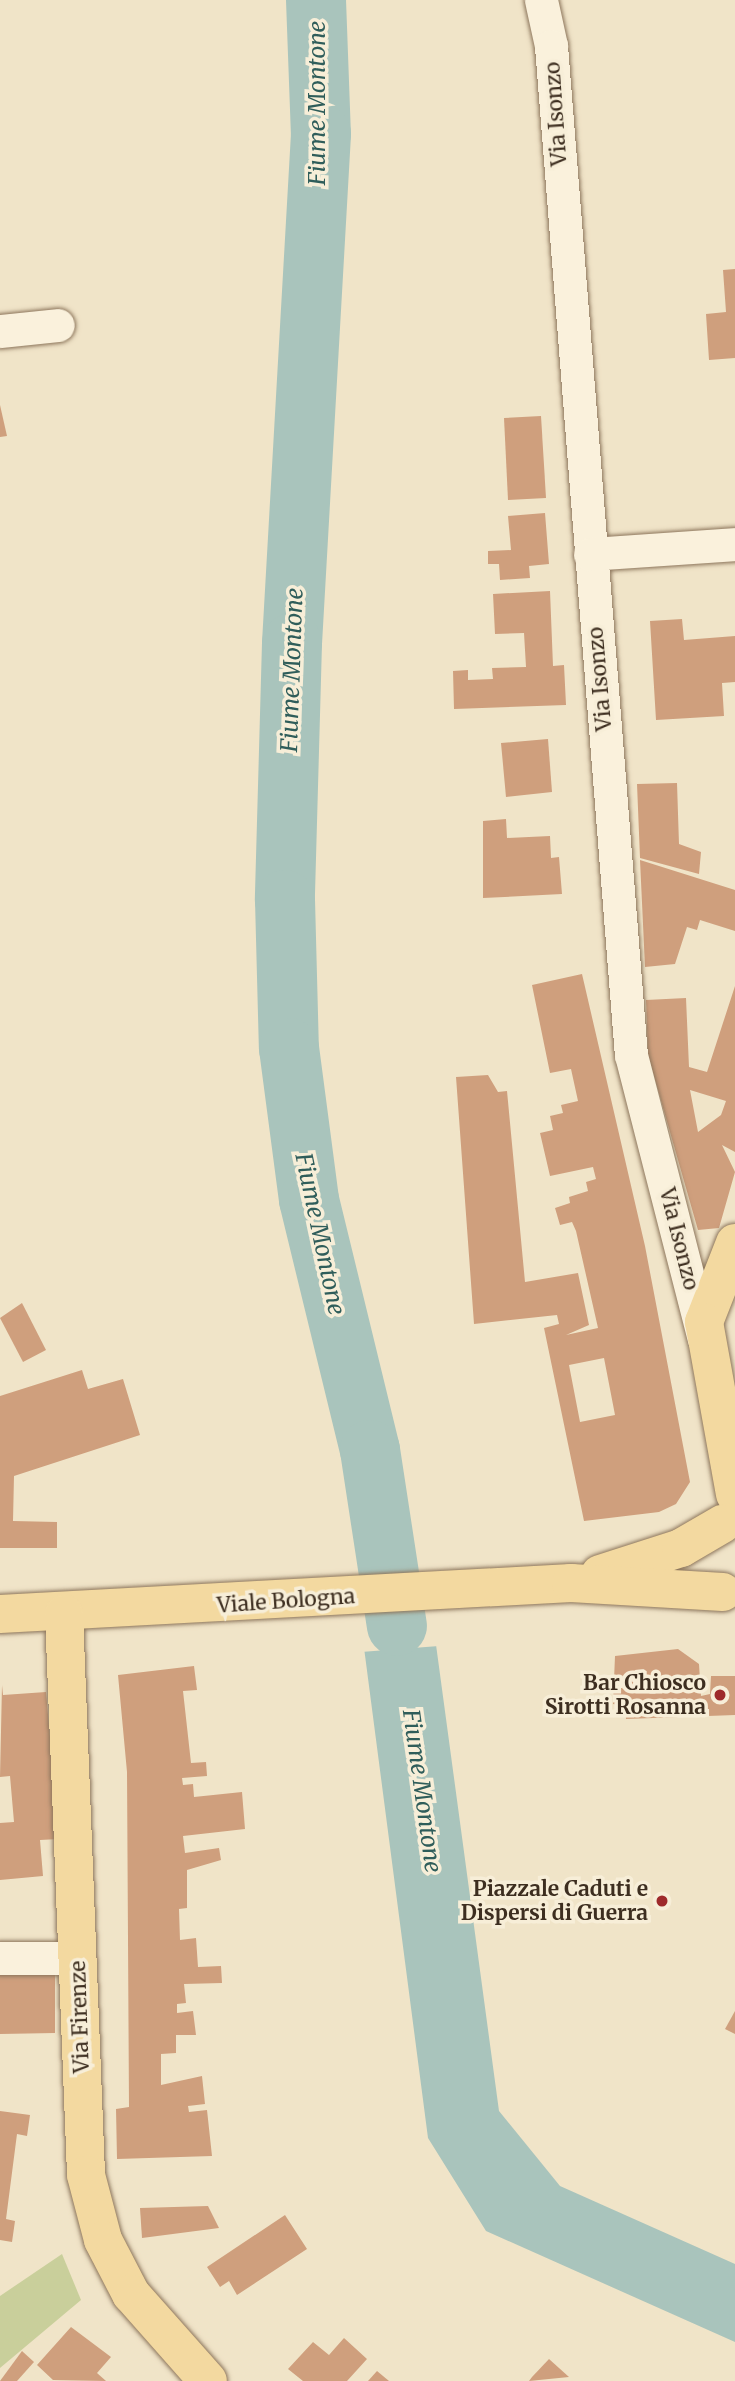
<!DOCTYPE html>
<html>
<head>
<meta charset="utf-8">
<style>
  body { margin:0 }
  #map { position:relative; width:735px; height:2381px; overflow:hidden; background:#f0e4c8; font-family:Merriweather,serif }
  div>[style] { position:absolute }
  .green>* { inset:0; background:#c9cf9b }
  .water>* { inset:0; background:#a9c4bc }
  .pier>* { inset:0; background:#f0e4c8 }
  .river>* { height:60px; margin:-30px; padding:0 30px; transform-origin:30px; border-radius:30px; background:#a9c4bc }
  .building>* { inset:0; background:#cf9f7d }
  .roads { filter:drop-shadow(0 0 2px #8d765c) drop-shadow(0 0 2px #8d765c) }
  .minor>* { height:33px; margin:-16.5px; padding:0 16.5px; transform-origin:16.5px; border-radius:16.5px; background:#faf1dc }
  .major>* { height:38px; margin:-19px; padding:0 19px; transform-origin:19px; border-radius:19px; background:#f3d9a0 }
  .dots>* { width:19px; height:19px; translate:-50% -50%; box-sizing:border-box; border:4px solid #f7eed8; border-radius:50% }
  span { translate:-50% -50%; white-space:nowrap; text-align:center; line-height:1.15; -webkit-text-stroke:7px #f7eed8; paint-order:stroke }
  .street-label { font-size:21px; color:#3d2e20 }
  .poi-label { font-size:21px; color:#3d2e20; font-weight:700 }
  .right { translate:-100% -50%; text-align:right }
  .water-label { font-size:23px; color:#2f5d5a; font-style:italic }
</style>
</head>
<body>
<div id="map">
  <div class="green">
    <i style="clip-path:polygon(62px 2254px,81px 2300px,0 2368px,0 2296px)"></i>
  </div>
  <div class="water">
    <i style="clip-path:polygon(422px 1541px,499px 2111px,560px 2186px,735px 2264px,735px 2342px,486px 2231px,428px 2138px,351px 1548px)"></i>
  </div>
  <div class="pier">
    <i style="clip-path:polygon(425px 1540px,439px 1646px,361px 1652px,348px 1547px)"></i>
  </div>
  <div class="river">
    <i style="left:316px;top:0;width:134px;rotate:87.9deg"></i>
    <i style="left:321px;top:134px;width:510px;rotate:93.26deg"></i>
    <i style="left:292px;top:643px;width:257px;rotate:91.6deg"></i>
    <i style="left:285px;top:900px;width:148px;rotate:88.5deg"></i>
    <i style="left:289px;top:1048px;width:153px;rotate:82.5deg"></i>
    <i style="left:309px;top:1200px;width:257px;rotate:76.3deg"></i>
    <i style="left:370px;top:1450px;width:178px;rotate:81.3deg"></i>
  </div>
  <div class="building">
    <i style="clip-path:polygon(735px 269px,735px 358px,709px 360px,706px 314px,726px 312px,723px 270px)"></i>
    <i style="clip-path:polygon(0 405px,7px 436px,0 437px)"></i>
    <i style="clip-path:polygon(541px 416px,546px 498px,508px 500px,504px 418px)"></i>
    <i style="clip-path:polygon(545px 513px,549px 564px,529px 566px,530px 578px,500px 580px,499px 564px,488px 564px,488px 551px,511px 550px,508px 516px)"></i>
    <i style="clip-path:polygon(550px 591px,553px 666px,564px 665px,566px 705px,454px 709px,453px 671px,468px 670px,468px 680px,493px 679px,492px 668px,526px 667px,524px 633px,495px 634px,493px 594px)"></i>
    <i style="clip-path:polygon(682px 619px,684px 640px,735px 636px,735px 682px,722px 683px,724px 716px,656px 720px,650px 621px)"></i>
    <i style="clip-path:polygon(548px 739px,552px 792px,506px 797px,501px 743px)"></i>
    <i style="clip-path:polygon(677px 783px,679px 844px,701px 852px,699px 874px,640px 858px,637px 784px)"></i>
    <i style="clip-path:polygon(506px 819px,507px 838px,550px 836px,551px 858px,559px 857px,562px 894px,483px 898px,483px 821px)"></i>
    <i style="clip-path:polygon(640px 860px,735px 890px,735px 931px,700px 920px,697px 930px,687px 927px,675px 964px,645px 967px)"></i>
    <i style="clip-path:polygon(evenodd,582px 974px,645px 1246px,690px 1482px,676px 1504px,659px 1512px,584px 1521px,544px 1328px,559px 1324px,557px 1315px,474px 1324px,456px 1077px,488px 1075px,498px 1092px,507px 1091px,525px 1282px,578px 1273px,589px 1325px,566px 1335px,598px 1328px,576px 1231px,572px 1222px,560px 1225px,555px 1208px,570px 1203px,569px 1197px,588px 1191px,586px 1182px,596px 1179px,593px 1167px,550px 1176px,540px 1133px,553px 1130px,550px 1116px,563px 1113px,561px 1105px,578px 1101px,571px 1069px,550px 1073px,532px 985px,582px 974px,604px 1358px,615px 1415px,580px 1422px,569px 1365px,604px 1358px)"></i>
    <i style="clip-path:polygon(evenodd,735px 986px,735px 1152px,722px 1145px,735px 1172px,719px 1228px,698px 1230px,648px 1055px,646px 1000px,686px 998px,689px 1067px,707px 1072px,735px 986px,690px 1090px,726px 1101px,721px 1115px,698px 1132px,690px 1090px)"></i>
    <i style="clip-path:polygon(22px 1303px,46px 1350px,23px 1362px,0 1318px)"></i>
    <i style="clip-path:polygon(82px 1370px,88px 1389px,123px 1379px,140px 1435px,14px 1476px,13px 1521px,57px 1522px,57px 1548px,0 1548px,0 1396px)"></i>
    <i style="clip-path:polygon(678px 1649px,699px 1664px,701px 1696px,710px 1694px,711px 1676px,735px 1676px,735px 1715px,626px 1719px,625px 1706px,613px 1704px,615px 1656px)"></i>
    <i style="clip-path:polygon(194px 1666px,197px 1690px,183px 1691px,191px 1763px,206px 1762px,207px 1776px,182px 1778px,183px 1785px,193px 1784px,194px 1797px,242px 1792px,245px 1829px,183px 1836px,185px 1853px,219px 1848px,221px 1860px,187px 1870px,187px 1908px,179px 1909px,180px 1940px,196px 1938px,198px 1967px,221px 1966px,222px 1983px,184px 1984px,186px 2003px,177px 2004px,177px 2013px,193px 2011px,196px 2035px,176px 2035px,176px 2053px,161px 2054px,161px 2085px,202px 2076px,205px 2104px,188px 2106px,189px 2112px,207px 2110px,212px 2156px,117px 2159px,116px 2109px,129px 2107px,127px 1772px,118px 1675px)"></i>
    <i style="clip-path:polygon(2px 1685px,3px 1695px,46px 1692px,59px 1839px,40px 1840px,43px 1876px,0 1880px,0 1823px,14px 1822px,10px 1776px,0 1777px)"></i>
    <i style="clip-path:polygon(55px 1973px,55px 2033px,0 2034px,0 1974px)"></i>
    <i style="clip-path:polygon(735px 2011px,735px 2034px,725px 2029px)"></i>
    <i style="clip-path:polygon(0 2111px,30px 2115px,27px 2136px,17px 2134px,6px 2219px,15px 2221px,12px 2242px,0 2240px)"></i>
    <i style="clip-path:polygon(208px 2206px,219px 2228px,142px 2238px,140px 2208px)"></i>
    <i style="clip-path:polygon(285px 2215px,307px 2249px,237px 2295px,229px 2281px,220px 2287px,207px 2267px)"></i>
    <i style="clip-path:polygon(71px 2327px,111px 2357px,97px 2373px,106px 2381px,53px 2380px,37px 2365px)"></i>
    <i style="clip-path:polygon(344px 2338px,367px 2359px,347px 2381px,303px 2381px,288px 2369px,313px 2342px,329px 2355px)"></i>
    <i style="clip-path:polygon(22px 2351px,34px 2362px,17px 2381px,0 2381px)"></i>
    <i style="clip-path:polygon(549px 2359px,569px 2377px,529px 2381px,532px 2377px)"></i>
    <i style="clip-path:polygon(377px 2371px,389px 2381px,368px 2381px)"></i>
  </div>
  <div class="roads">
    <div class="minor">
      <i style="left:541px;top:0;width:47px;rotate:77.7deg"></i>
      <i style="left:551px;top:46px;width:1012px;rotate:85.47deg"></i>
      <i style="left:631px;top:1055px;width:293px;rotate:75.6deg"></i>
      <i style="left:0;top:331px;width:58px;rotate:-5.9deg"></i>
      <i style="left:590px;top:554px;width:145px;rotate:-3.9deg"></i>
      <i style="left:0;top:1958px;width:78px"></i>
    </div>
    <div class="major">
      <i style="left:735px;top:1243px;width:85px;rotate:111.4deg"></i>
      <i style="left:704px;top:1322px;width:175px;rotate:79.8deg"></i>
      <i style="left:600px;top:1574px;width:85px;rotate:-17.8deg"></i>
      <i style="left:681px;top:1548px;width:48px;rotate:-30.3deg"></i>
      <i style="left:0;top:1614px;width:572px;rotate:-3.11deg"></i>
      <i style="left:571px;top:1583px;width:152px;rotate:3.4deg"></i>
      <i style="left:64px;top:1614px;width:561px;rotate:87.75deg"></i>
      <i style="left:86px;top:2175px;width:67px;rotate:75.3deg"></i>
      <i style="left:103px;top:2240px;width:61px;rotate:62.6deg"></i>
      <i style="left:131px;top:2294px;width:116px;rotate:48.5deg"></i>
    </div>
  </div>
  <div class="dots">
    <i style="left:720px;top:1695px;background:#9e2a2b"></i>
    <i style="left:662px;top:1901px;background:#9e2a2b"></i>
  </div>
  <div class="street-label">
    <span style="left:556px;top:114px;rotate:-94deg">Via Isonzo</span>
    <span style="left:600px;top:679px;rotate:-95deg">Via Isonzo</span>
    <span style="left:679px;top:1239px;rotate:76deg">Via Isonzo</span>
    <span style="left:286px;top:1601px;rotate:-4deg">Viale Bologna</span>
    <span style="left:80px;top:2017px;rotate:-92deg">Via Firenze</span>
  </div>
  <div class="poi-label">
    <span class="right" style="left:706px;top:1695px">Bar Chiosco<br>Sirotti Rosanna</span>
    <span class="right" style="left:648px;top:1901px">Piazzale Caduti e<br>Dispersi di Guerra</span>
  </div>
  <div class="water-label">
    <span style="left:317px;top:103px;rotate:-90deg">Fiume Montone</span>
    <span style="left:292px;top:670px;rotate:-88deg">Fiume Montone</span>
    <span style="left:320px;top:1234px;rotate:78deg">Fiume Montone</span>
    <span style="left:422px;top:1791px;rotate:82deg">Fiume Montone</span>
  </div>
</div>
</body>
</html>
